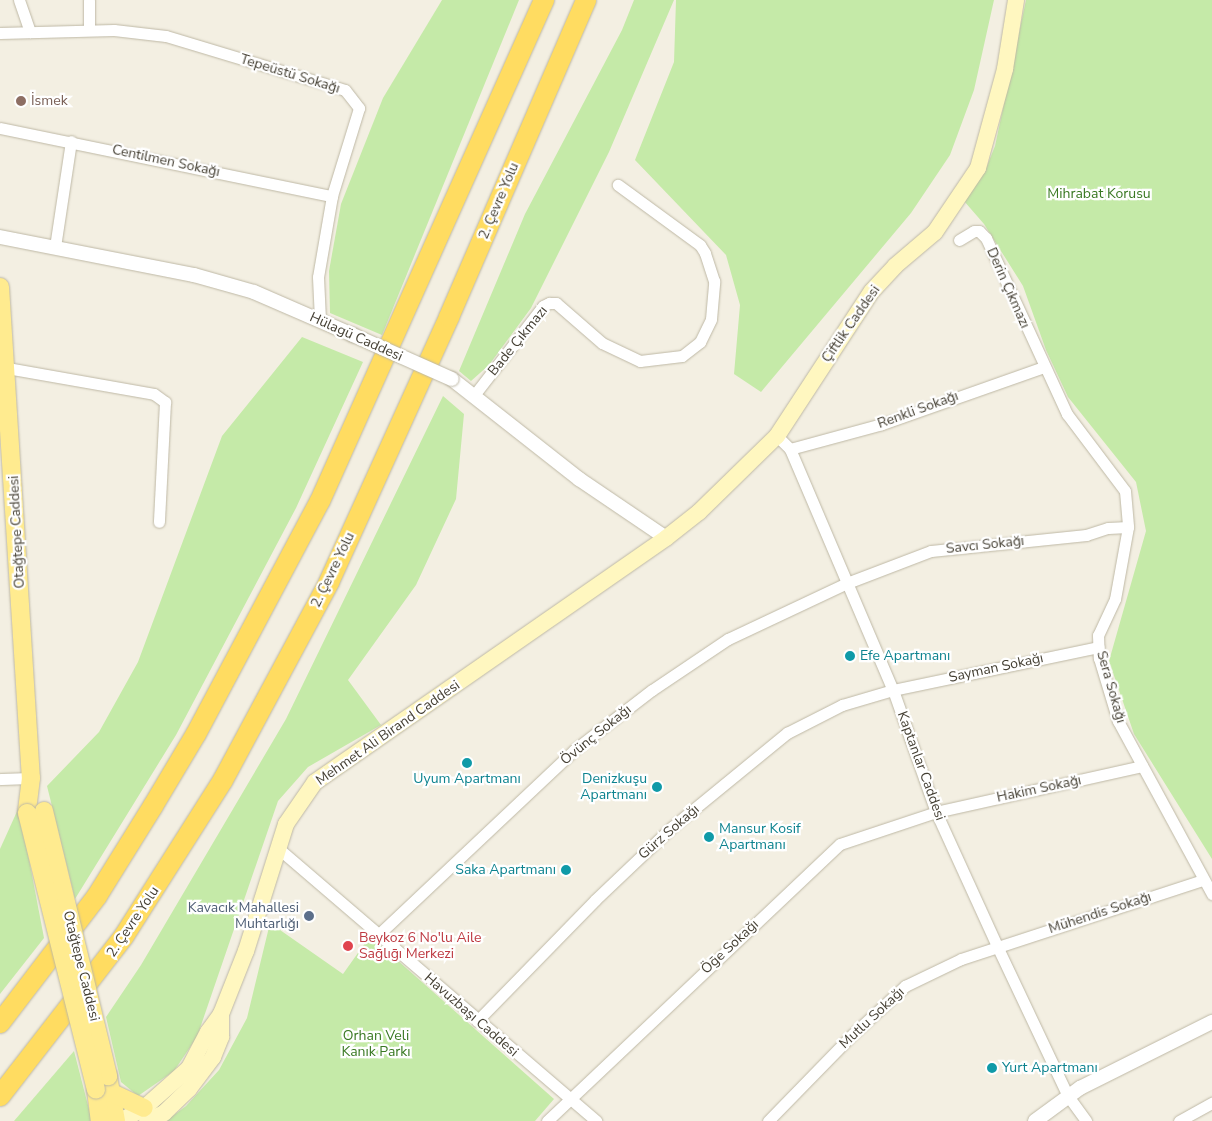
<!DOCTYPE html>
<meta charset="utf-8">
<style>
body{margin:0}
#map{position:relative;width:1212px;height:1121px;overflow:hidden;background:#f3efe2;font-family:"Nunito Sans",sans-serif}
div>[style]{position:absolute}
.green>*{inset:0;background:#c5eaa8}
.roads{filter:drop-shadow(0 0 1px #beb8a5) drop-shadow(0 0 1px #beb8a5)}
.minor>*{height:11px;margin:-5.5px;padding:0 5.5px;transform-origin:5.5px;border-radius:5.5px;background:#fff}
.tertiary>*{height:14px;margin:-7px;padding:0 7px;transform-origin:7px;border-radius:7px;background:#fff}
.secondary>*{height:16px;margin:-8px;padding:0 8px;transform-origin:8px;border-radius:8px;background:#fff7c0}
.primary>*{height:18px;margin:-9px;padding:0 9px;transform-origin:9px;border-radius:9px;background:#ffeb8f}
.motorway>*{height:20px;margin:-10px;padding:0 10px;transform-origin:10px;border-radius:10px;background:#ffdc61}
.bridges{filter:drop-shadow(0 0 1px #beb8a5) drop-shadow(0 0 1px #beb8a5)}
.tertiary-bridge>*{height:14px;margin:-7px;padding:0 7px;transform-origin:7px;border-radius:7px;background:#fff}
.primary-bridge>*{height:18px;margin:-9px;padding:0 9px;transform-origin:9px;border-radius:9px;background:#ffeb8f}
.dots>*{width:14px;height:14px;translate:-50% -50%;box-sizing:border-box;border:2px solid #fff;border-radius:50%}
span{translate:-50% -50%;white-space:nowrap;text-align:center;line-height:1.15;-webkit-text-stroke:4.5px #fff;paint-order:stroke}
.street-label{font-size:14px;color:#443f33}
.education-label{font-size:14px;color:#785e54}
.left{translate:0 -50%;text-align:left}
.park-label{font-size:14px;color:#3a7923}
.culture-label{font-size:14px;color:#0d838f}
.right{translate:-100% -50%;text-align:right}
.service-label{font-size:14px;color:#4e5e75}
.health-label{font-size:14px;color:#be3a42}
</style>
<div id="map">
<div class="green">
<i style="clip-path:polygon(442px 0,519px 0,382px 335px,330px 313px,329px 271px,341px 204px,383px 98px)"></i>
<i style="clip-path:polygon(634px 0,674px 0,609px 152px,531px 308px,489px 365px,471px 381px,459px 371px,525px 214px,622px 30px)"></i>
<i style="clip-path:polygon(676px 0,994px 0,974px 90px,950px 155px,911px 213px,761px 392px,734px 374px,740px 305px,726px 255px,635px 160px,674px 62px)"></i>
<i style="clip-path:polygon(1026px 0,1212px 0,1212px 859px,1134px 734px,1109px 661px,1146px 531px,1136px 482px,1068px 397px,1046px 350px,1023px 286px,984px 224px,964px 201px,987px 166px,995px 146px)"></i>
<i style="clip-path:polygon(302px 337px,363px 362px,296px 508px,176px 735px,75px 899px,47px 786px,99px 732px,138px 662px,222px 436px)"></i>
<i style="clip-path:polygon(443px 396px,464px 414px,456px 499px,416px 585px,348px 680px,381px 725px,308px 767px,278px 801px,197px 1037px,174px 1071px,138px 1096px,121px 1082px,106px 1017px,141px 965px,286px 719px)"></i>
<i style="clip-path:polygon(19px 807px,44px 938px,0 994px,0 849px)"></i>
<i style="clip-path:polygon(270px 923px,343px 974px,370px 936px,554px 1099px,535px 1121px,166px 1121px,186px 1106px,219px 1070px,247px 1018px)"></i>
<i style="clip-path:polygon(74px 1051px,92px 1121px,14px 1121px)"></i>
</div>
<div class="roads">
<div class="minor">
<i style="left:19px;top:0;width:34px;rotate:71deg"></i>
<i style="left:89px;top:30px;width:30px;rotate:-90deg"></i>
<i style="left:0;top:33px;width:114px;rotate:-1.5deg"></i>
<i style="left:114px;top:30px;width:52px;rotate:6.6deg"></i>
<i style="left:166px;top:36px;width:187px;rotate:16.8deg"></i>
<i style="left:345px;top:90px;width:23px;rotate:52deg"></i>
<i style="left:359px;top:108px;width:92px;rotate:107.1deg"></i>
<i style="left:332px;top:196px;width:82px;rotate:99.8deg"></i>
<i style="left:318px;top:277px;width:42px;rotate:87.3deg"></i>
<i style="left:0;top:128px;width:339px;rotate:11.6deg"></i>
<i style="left:959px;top:240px;width:17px;rotate:-31deg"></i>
<i style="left:974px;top:231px;width:5px"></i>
<i style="left:979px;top:231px;width:10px;rotate:45deg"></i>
<i style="left:986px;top:238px;width:194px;rotate:65.3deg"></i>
<i style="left:1067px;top:414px;width:96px;rotate:53deg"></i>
<i style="left:1125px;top:491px;width:36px;rotate:85deg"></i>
<i style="left:1128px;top:527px;width:73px;rotate:100.2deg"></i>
<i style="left:1115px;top:599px;width:40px;rotate:115deg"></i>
<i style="left:1098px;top:635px;width:23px;rotate:88deg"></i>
<i style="left:1099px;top:658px;width:66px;rotate:73.2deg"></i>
<i style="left:1118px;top:721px;width:197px;rotate:61.5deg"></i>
<i style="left:55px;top:247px;width:107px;rotate:-81.4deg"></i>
<i style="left:7px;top:368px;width:149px;rotate:10deg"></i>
<i style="left:154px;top:394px;width:14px;rotate:36deg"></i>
<i style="left:165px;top:402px;width:120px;rotate:92.9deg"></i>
<i style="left:475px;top:394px;width:111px;rotate:-52.3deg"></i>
<i style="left:543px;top:306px;width:7px;rotate:-27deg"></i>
<i style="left:549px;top:303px;width:7px"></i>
<i style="left:556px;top:303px;width:61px;rotate:41deg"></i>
<i style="left:602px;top:343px;width:42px;rotate:25.3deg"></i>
<i style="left:640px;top:361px;width:42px;rotate:-6.8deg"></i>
<i style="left:682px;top:356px;width:23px;rotate:-38deg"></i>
<i style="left:700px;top:342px;width:25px;rotate:-64deg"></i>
<i style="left:711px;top:319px;width:38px;rotate:-85deg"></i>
<i style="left:714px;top:281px;width:29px;rotate:-108deg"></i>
<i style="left:705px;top:253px;width:9px;rotate:-122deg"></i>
<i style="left:700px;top:245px;width:102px;rotate:-143.8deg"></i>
<i style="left:777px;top:436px;width:18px;rotate:45deg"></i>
<i style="left:790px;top:449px;width:262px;rotate:66.9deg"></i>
<i style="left:893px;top:690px;width:129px;rotate:70.6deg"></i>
<i style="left:936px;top:812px;width:147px;rotate:65.5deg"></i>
<i style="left:997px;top:946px;width:166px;rotate:64.7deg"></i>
<i style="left:1068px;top:1096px;width:31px;rotate:54deg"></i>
<i style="left:790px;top:449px;width:95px;rotate:-15.2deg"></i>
<i style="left:882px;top:424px;width:172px;rotate:-19.4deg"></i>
<i style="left:0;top:779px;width:31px;rotate:-2deg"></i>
<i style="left:279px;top:849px;width:418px;rotate:40.6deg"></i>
<i style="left:379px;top:934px;width:268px;rotate:-43.3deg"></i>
<i style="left:574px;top:750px;width:98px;rotate:-37.6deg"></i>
<i style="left:652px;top:690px;width:92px;rotate:-33.9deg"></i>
<i style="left:728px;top:639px;width:132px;rotate:-25.2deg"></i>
<i style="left:847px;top:583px;width:90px;rotate:-20.9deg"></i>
<i style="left:931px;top:551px;width:156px;rotate:-5.9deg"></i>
<i style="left:1086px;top:535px;width:23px;rotate:-18deg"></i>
<i style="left:1108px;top:528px;width:20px;rotate:-3deg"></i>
<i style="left:477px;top:1021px;width:169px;rotate:-45.7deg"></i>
<i style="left:595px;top:900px;width:106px;rotate:-43.5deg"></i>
<i style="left:672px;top:827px;width:149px;rotate:-39.3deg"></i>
<i style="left:787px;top:733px;width:62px;rotate:-27deg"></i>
<i style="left:842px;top:705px;width:53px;rotate:-16.4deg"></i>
<i style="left:893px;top:690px;width:210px;rotate:-11.8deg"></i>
<i style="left:547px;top:1121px;width:403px;rotate:-43.4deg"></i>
<i style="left:840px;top:844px;width:101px;rotate:-18.4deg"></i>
<i style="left:936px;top:812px;width:211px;rotate:-12.6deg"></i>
<i style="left:768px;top:1121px;width:122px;rotate:-45.7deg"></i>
<i style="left:853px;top:1034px;width:71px;rotate:-42.7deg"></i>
<i style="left:905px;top:986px;width:62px;rotate:-25.7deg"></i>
<i style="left:961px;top:959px;width:254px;rotate:-18.1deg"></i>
<i style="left:1179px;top:1121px;width:38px;rotate:-29deg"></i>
</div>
<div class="tertiary">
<i style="left:0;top:237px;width:198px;rotate:11.1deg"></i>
<i style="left:194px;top:275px;width:62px;rotate:15.8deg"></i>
<i style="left:254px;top:292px;width:108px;rotate:23.5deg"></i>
<i style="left:452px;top:379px;width:162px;rotate:38.2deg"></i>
<i style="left:579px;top:479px;width:105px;rotate:34.1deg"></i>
<i style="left:1035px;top:1121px;width:56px;rotate:-36.3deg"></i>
<i style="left:1080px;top:1088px;width:148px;rotate:-26.6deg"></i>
</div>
<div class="secondary">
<i style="left:120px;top:1121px;width:27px;rotate:-28deg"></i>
<i style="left:144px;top:1108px;width:60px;rotate:-41.6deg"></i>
<i style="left:189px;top:1068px;width:41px;rotate:-62.2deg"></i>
<i style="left:208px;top:1032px;width:22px;rotate:-54deg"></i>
<i style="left:221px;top:1014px;width:68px;rotate:-68.4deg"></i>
<i style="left:246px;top:951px;width:133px;rotate:-72.5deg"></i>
<i style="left:286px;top:824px;width:51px;rotate:-55.4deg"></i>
<i style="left:315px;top:782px;width:427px;rotate:-34.8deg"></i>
<i style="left:666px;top:538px;width:42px;rotate:-38.2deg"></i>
<i style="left:699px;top:512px;width:109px;rotate:-44.3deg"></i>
<i style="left:777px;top:436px;width:173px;rotate:-56.8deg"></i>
<i style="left:872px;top:291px;width:34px;rotate:-47deg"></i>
<i style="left:895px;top:266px;width:52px;rotate:-40.4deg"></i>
<i style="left:935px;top:232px;width:77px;rotate:-56.1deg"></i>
<i style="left:978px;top:168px;width:103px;rotate:-74.7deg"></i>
<i style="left:1005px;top:69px;width:70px;rotate:-80.9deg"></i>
<i style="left:147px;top:1121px;width:19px;rotate:-25deg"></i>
<i style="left:164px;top:1113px;width:35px;rotate:-44deg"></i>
<i style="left:189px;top:1089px;width:40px;rotate:-53deg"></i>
<i style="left:213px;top:1057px;width:22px;rotate:-68deg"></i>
<i style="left:221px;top:1037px;width:23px;rotate:-90deg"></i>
</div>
<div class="primary">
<i style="left:0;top:287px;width:492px;rotate:86.4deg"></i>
<i style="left:31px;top:778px;width:35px;rotate:97deg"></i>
<i style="left:108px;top:1076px;width:46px;rotate:79.9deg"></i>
<i style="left:96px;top:1090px;width:31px;rotate:83deg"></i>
<i style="left:112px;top:1093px;width:35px;rotate:25deg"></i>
</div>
<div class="motorway">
<i style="left:0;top:1023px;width:160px;rotate:-52.6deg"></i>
<i style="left:97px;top:896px;width:106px;rotate:-58.1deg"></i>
<i style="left:153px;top:806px;width:84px;rotate:-59.2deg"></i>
<i style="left:196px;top:734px;width:264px;rotate:-62deg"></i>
<i style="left:320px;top:501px;width:549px;rotate:-65.91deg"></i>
<i style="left:0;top:1096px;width:202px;rotate:-52.2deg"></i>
<i style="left:124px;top:936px;width:185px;rotate:-57.6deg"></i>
<i style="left:223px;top:780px;width:225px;rotate:-61.8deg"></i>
<i style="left:329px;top:582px;width:291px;rotate:-65.6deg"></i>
<i style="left:449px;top:317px;width:345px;rotate:-66.6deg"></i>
</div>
</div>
<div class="bridges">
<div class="tertiary-bridge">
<i style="left:353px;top:335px;width:108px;rotate:24deg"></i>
</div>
<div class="primary-bridge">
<i style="left:44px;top:811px;width:273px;rotate:76.4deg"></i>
<i style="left:27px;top:813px;width:285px;rotate:76deg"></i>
</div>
</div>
<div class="dots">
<i style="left:21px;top:101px;background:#8d6e63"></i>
<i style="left:850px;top:656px;background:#0f9aa8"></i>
<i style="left:467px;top:763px;background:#0f9aa8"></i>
<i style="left:657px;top:787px;background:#0f9aa8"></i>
<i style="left:709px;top:837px;background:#0f9aa8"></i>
<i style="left:566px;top:870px;background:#0f9aa8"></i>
<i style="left:309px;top:916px;background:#5c6f8a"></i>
<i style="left:348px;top:946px;background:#e0444e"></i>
<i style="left:992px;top:1068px;background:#0f9aa8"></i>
</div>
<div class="street-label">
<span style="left:290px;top:74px;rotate:17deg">Tepeüstü Sokağı</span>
<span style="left:166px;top:161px;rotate:12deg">Centilmen Sokağı</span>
<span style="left:499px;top:201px;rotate:-67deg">2. Çevre Yolu</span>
<span style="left:1008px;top:288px;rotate:66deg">Derin Çıkmazı</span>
<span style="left:851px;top:324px;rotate:-55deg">Çiftlik Caddesi</span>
<span style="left:356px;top:337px;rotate:24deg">Hülagü Caddesi</span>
<span style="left:518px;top:341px;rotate:-51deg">Bade Çıkmazı</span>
<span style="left:918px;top:410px;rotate:-20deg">Renkli Sokağı</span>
<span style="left:17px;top:532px;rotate:-93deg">Otağtepe Caddesi</span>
<span style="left:985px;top:545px;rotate:-6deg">Savcı Sokağı</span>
<span style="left:333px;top:570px;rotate:-64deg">2. Çevre Yolu</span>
<span style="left:996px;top:668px;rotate:-12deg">Sayman Sokağı</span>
<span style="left:1111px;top:687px;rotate:74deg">Sera Sokağı</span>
<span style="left:388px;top:733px;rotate:-35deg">Mehmet Ali Birand Caddesi</span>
<span style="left:596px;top:735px;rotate:-39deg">Övünç Sokağı</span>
<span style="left:921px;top:766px;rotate:70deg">Kaptanlar Caddesi</span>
<span style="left:1039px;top:789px;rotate:-12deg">Hakim Sokağı</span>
<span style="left:669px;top:832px;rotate:-41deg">Gürz Sokağı</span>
<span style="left:1100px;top:913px;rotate:-18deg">Mühendis Sokağı</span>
<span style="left:133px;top:922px;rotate:-56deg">2. Çevre Yolu</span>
<span style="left:730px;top:947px;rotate:-43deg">Öḡe Sokağı</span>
<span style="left:81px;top:966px;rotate:76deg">Otağtepe Caddesi</span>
<span style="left:471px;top:1015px;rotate:41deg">Havuzbaşı Caddesi</span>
<span style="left:872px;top:1018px;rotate:-43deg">Mutlu Sokağı</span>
</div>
<div class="education-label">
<span class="left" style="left:31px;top:101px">İsmek</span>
</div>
<div class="park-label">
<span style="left:1099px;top:194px">Mihrabat Korusu</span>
<span style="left:376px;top:1044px">Orhan Veli<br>Kanık Parkı</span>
</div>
<div class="culture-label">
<span class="left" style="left:860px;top:656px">Efe Apartmanı</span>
<span style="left:467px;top:779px">Uyum Apartmanı</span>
<span class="right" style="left:647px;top:787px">Denizkuşu<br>Apartmanı</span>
<span class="left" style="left:719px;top:837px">Mansur Kosif<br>Apartmanı</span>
<span class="right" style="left:556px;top:870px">Saka Apartmanı</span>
<span class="left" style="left:1002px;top:1068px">Yurt Apartmanı</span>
</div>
<div class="service-label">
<span class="right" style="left:299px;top:916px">Kavacık Mahallesi<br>Muhtarlığı</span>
</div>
<div class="health-label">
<span class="left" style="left:359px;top:946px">Beykoz 6 No'lu Aile<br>Saḡlıḡı Merkezi</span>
</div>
</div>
